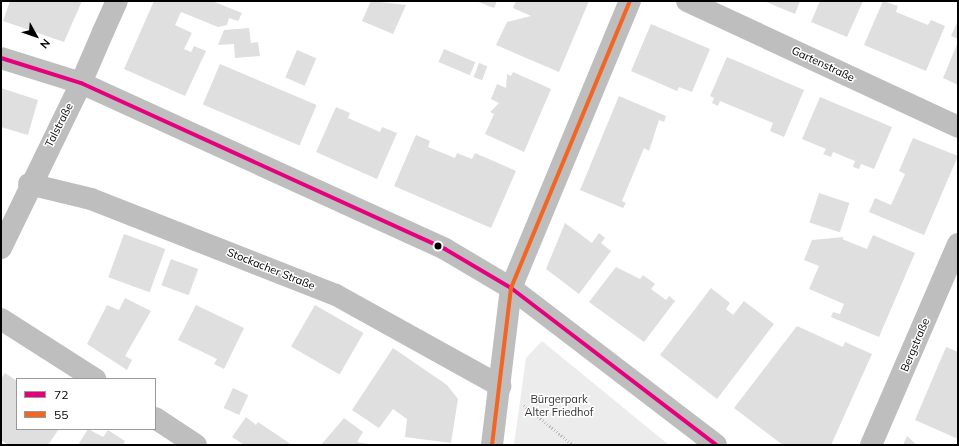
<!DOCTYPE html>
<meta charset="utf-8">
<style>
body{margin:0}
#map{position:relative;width:959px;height:446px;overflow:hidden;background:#fff;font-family:Mulish,sans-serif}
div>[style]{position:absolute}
.green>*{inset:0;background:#ececec}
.building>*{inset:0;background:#dfdfdf;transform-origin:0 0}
.path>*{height:2.5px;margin-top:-1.25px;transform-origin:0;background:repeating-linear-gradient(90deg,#b9b9b9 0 1px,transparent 0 3px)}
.minor>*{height:22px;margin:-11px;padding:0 11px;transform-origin:11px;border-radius:11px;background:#bebebe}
.tertiary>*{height:22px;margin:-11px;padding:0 11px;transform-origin:11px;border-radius:11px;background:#bebebe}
.bus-1>*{height:4px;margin:-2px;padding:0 2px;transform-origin:2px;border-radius:2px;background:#e5007d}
.bus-2>*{height:4px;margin:-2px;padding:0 2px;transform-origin:2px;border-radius:2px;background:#f26522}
.dots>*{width:11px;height:11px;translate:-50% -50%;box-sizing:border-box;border:2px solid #fff;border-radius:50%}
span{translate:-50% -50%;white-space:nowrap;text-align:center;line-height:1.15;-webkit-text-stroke:3px #fff;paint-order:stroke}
.street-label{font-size:11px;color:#000}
.park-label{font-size:11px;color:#333}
.frame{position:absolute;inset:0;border:2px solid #000;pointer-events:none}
.legend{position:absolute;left:16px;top:378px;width:140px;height:52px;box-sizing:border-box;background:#fff;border:1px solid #999;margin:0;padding:5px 7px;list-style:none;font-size:12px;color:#000}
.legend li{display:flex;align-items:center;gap:8px;height:20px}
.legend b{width:20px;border:1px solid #999}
.north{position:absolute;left:16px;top:16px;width:40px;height:40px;-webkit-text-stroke:3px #fff;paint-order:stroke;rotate:130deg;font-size:11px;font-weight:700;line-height:16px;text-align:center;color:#000}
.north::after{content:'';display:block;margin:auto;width:14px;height:18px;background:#000;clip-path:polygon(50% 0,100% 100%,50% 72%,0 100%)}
</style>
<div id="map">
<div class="green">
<i style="clip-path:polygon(542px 341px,669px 445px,514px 445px,526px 358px)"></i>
</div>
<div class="building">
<i style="clip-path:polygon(10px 1px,82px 1px,64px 42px,3px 21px)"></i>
<i style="clip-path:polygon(154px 1px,212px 1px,242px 13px,238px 21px,229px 18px,227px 25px,218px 27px,181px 12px,175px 25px,192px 33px,184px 49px,191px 52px,194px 46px,206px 51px,185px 96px,124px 69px)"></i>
<i style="clip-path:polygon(371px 1px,406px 5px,393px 34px,362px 21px)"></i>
<i style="clip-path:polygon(476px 1px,497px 1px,494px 8px)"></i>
<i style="clip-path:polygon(516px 1px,589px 1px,559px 72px,496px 45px,507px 22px,531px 16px,513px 8px)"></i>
<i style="clip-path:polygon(764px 1px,800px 1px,795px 14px)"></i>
<i style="clip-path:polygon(820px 1px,863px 1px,847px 37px,811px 22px)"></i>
<i style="clip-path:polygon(883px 1px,898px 6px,896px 12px,928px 25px,931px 20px,945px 26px,926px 71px,864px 45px)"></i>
<i style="clip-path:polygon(958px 20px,958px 39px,951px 36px)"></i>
<i style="clip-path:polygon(651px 24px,710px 49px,692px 92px,679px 87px,677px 91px,631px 71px)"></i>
<i style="clip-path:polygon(249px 28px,251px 43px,258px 42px,260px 56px,235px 58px,234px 44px,218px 45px,224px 30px)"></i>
<i style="clip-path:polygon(958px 42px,958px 85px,943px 78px)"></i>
<i style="left:444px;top:49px;width:34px;height:14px;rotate:23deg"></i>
<i style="left:297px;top:50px;width:21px;height:30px;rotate:23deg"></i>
<i style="clip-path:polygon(727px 57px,804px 90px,784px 137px,770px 131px,773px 123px,720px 101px,718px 106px,712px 103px,714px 98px,710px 96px)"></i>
<i style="left:479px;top:63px;width:9px;height:15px;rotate:21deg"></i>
<i style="left:220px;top:64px;width:105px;height:44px;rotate:23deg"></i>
<i style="clip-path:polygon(513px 72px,551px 89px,524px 152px,485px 134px,494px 114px,490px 112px,499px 103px,491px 99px,497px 84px,506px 88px,507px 74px,511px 76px)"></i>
<i style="clip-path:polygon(1px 88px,38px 100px,28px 135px,1px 127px)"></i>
<i style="clip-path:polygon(619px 96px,666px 116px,664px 122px,659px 120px,649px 151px,644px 148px,622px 201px,626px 203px,623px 208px,580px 190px)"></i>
<i style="clip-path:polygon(820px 97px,892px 127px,874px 169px,861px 164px,859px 169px,853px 167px,855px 161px,833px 152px,831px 157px,823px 154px,826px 149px,802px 139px)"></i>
<i style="clip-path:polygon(336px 107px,350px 113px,348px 118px,380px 132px,382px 127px,397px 133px,377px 179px,316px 152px)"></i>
<i style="clip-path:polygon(416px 135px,430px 141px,428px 147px,455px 158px,457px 153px,472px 159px,475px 153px,516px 171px,491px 228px,394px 186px)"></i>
<i style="clip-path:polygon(913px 138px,958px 156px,924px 235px,869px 212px,875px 198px,891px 205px,905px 174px,899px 171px)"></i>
<i style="left:819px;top:193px;width:32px;height:31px;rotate:18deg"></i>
<i style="clip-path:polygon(565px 223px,592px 243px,599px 233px,605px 238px,601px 243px,611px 251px,579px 294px,546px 269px)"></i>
<i style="left:124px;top:234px;width:44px;height:46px;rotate:20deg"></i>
<i style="clip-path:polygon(873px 235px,915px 253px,879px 337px,831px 317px,833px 312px,840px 314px,844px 304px,809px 289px,819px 266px,804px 260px,812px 240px,844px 237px,842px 239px,867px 249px)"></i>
<i style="left:171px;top:259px;width:29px;height:28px;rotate:20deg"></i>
<i style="clip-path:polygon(616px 267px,640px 279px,643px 275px,655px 284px,651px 289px,666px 300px,669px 296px,675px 301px,644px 342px,589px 302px)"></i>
<i style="clip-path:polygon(711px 288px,730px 303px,726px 309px,733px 315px,744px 301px,774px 324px,717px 399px,660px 355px)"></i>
<i style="clip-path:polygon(125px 298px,151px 311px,125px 356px,132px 360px,127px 370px,87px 344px,107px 305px,119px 310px)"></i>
<i style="clip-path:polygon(196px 305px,244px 328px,224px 369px,214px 364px,217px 359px,178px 340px)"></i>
<i style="left:315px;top:305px;width:56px;height:48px;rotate:30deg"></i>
<i style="clip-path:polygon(797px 326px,843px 347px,845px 342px,872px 354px,831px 445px,783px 445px,734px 408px)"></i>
<i style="clip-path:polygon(946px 347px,958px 352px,958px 439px,915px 420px)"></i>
<i style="clip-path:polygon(393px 348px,447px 385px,458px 399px,451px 443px,405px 437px,407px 419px,393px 409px,379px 428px,352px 410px)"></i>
<i style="clip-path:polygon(5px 373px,17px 381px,17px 429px,59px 429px,48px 445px,8px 445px,1px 440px,1px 379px)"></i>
<i style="left:233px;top:388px;width:17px;height:22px;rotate:25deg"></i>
<i style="clip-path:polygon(246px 417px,256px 425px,258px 422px,292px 445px,244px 445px,232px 437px)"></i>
<i style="clip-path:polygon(344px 418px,363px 432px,357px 442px,375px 445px,321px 445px)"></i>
<i style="clip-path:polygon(88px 429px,103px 437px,108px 430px,125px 441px,123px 445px,73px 445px,78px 445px)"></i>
<i style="clip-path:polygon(907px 436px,917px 445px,903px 445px)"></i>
</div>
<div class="path">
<i style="left:524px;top:405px;width:63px;rotate:39.2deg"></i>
</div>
<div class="minor">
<i style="left:687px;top:1px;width:299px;rotate:24.9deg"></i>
<i style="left:103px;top:32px;width:34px;rotate:-66deg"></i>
<i style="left:29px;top:184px;width:64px;rotate:13.6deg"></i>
<i style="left:91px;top:199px;width:263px;rotate:21.4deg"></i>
<i style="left:336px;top:295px;width:188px;rotate:29deg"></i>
<i style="left:1px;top:248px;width:183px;rotate:-64.1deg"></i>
<i style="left:1px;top:319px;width:112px;rotate:32.6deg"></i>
<i style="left:155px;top:418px;width:49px;rotate:33.4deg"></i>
<i style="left:492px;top:445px;width:158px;rotate:-83.1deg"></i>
<i style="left:511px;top:288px;width:311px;rotate:-67.5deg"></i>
<i style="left:871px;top:445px;width:219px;rotate:-66.6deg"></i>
</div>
<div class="tertiary">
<i style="left:1px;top:58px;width:84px;rotate:17.4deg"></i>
<i style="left:81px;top:83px;width:400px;rotate:24.5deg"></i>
<i style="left:445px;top:249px;width:77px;rotate:30.6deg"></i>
<i style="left:511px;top:288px;width:258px;rotate:37.4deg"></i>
<i style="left:81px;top:83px;width:56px;rotate:-66.7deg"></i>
</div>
<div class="bus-1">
<i style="left:1px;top:58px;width:84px;rotate:17.4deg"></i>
<i style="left:81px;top:83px;width:400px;rotate:24.5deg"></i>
<i style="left:445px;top:249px;width:77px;rotate:30.6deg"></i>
<i style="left:511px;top:288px;width:258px;rotate:37.4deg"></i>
</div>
<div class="bus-2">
<i style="left:492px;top:445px;width:158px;rotate:-83.1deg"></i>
<i style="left:511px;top:288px;width:311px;rotate:-67.5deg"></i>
</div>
<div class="dots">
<i style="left:438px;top:246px;background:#000"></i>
</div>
<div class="street-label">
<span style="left:823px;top:64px;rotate:25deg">Gartenstraße</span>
<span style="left:59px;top:125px;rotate:-63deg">Talstraße</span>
<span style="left:271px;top:269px;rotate:22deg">Stockacher Straße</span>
<span style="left:915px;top:345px;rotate:-67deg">Bergstraße</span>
</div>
<div class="park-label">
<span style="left:559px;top:406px">Bürgerpark<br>Alter Friedhof</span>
</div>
<div class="frame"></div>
<ul class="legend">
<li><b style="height:5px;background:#e5007d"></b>72</li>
<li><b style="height:5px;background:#f26522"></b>55</li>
</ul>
<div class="north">N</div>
</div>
